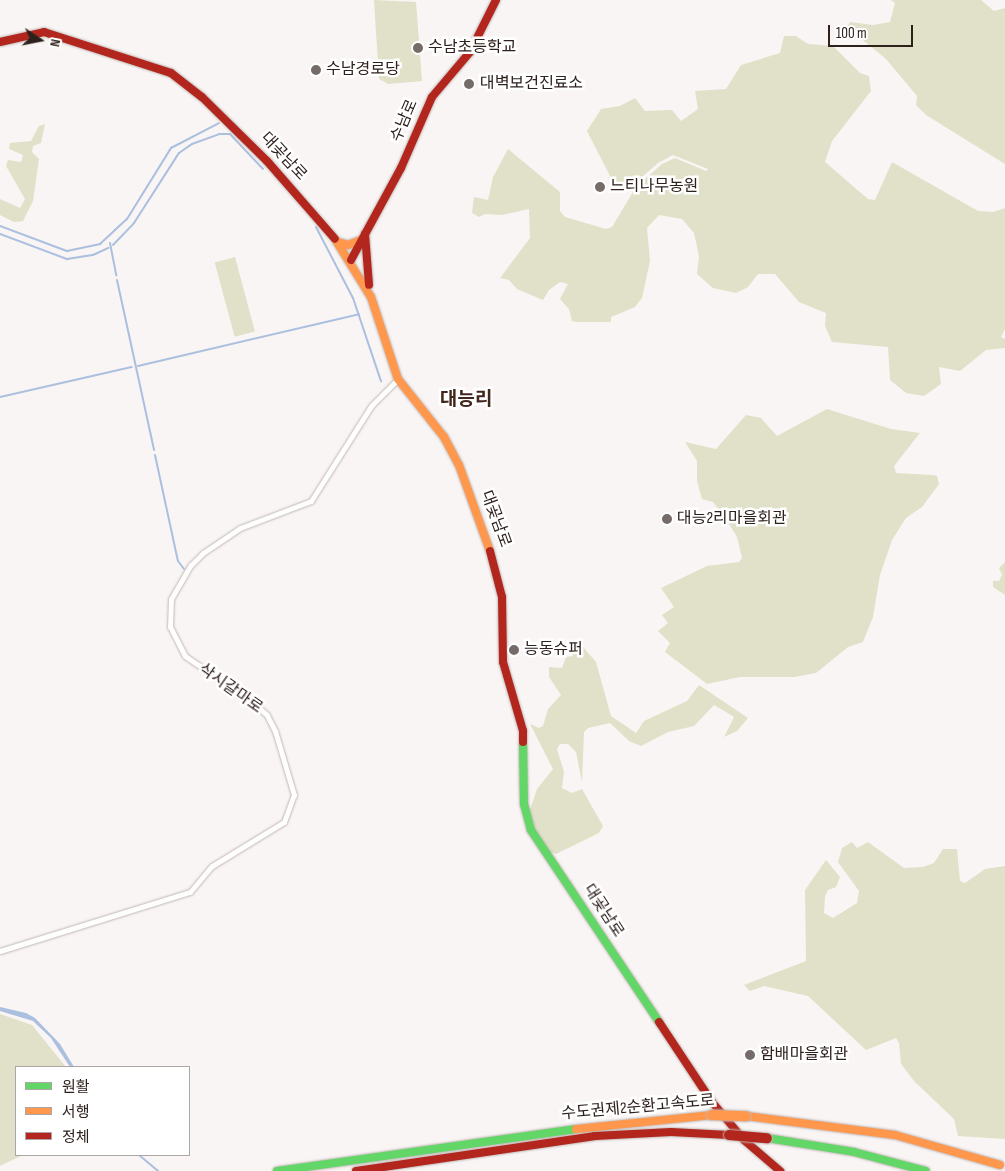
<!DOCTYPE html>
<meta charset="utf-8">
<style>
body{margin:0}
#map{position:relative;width:1005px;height:1171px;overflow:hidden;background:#f9f5f4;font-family:"Sofia Sans Condensed","Noto Sans KR",sans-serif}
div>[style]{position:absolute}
.green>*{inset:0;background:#e0e1c8;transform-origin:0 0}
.water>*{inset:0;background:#abbfdf}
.stream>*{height:2px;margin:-1px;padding:0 1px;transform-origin:1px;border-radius:1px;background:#abbfdf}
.roads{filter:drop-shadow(0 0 1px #c0b8b5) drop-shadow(0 0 1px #c0b8b5)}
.street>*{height:5px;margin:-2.5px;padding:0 2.5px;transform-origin:2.5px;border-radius:2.5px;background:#fefefd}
.fast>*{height:8px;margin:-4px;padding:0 4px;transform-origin:4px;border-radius:4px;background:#63d668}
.slow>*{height:8px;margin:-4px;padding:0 4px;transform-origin:4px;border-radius:4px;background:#ff974d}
.jam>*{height:8px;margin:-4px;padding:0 4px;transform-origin:4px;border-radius:4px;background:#b3261e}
.bridges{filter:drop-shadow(0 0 1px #c0b8b5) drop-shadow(0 0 1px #c0b8b5)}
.slow-bridge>*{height:10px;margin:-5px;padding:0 5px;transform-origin:5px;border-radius:5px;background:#ff974d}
.jam-bridge>*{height:10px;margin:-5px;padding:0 5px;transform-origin:5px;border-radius:5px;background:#b3261e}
.dots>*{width:14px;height:14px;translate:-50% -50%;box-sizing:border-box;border:2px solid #fff;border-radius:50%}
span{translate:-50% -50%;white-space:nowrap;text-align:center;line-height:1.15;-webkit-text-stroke:5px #fff;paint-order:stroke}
.poi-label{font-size:16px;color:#2e211c}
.left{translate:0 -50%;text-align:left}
.street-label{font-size:16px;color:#2e211c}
.quarter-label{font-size:19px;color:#41261b;font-weight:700}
.legend{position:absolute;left:15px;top:1066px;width:175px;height:90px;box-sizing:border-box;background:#fff;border:1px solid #aba6a4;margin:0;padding:6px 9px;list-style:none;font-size:15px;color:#2e211c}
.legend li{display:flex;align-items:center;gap:10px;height:25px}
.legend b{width:25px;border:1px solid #aba6a4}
.north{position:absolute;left:15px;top:15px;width:50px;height:50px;-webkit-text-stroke:4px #fff;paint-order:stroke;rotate:101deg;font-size:14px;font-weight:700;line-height:20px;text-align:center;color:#2e211c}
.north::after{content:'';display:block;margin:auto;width:18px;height:22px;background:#2e211c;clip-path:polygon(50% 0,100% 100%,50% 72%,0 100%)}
.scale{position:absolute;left:828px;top:25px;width:85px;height:22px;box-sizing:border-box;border:2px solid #2e211c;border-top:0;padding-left:6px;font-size:15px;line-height:18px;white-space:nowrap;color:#2e211c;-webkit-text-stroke:4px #fff;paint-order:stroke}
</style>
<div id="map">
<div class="green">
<i style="clip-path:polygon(374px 0,416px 2px,422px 81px,388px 84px,379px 79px)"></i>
<i style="clip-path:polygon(891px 0,981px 0,994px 11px,1005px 8px,1005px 164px,926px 115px,916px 105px,917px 96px,886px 59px,847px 27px,850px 22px,873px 25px,890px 22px,895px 3px)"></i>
<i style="clip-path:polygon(784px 36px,796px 36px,808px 44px,833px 46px,860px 73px,869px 76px,871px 91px,832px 141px,825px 162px,868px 199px,875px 200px,892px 162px,978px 211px,993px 212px,1005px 208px,1005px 329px,1001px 337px,1005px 339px,1005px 348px,986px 350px,960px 371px,939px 367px,941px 384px,924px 396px,906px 393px,890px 380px,888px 347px,832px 342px,825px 326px,826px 313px,799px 302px,775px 274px,758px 274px,748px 287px,736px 293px,713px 288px,697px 274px,699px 256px,694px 233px,682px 219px,659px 215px,647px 228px,650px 261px,642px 298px,635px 307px,611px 317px,611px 322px,577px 322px,572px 321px,569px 309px,560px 299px,568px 284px,560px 282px,549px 290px,543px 300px,517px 289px,509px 280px,500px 278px,530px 238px,529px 209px,502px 215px,485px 214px,479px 217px,472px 213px,474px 197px,488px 200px,493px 177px,508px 149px,560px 192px,560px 211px,565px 217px,606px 229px,612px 227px,636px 187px,662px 164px,675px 158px,706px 171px,708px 169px,673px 155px,658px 163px,628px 189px,614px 192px,609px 174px,587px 131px,601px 109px,620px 106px,635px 98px,645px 111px,672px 110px,681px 121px,698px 109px,695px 91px,726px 89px,741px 65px,780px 53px)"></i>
<i style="clip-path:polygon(45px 124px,41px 143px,33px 146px,32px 152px,39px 159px,33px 201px,23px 221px,14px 222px,0 215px,0 199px,20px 208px,25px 199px,6px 166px,8px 160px,21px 162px,23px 155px,9px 149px,10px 143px,31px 141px,39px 126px)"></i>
<i style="left:235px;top:257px;width:77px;height:21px;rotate:75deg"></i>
<i style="clip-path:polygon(827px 409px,891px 429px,920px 433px,894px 466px,896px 473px,932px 475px,937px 476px,939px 484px,922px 507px,906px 518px,892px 540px,880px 575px,873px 617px,863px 642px,848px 647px,816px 673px,794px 677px,740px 677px,707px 684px,665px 652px,670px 643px,658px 631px,668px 623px,662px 615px,674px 607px,661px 588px,707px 566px,739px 562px,742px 558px,737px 537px,724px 516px,713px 502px,702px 499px,697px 481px,697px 461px,685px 442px,716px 449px,746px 415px,761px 418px,777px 436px)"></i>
<i style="clip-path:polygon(1005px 562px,1005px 595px,993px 587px,993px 581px,999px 581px,1002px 575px,999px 568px)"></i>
<i style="clip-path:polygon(569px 642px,583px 647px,596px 662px,611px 716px,636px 733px,644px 721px,687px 701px,699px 685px,748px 718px,737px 731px,724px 737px,734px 717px,714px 705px,694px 726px,668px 732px,641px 746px,629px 741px,610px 723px,588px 728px,584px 732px,582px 782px,576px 752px,568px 744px,560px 744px,557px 749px,564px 772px,562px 788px,572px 793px,582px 789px,603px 826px,599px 833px,556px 854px,550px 852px,534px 827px,529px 813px,537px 789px,553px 769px,530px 724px,539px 728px,543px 726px,548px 709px,561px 695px,549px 677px,549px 667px,562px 668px,566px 657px,573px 656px)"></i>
<i style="clip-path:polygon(852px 842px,857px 848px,868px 842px,904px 868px,923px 867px,934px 863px,943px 849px,957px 849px,960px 881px,965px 883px,985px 869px,1005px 866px,1005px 1139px,958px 1136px,954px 1119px,914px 1081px,901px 1064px,899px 1043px,896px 1038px,866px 1050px,808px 996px,764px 986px,750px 991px,744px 985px,806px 961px,805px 890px,826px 860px,840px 877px,836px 887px,828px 890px,825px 896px,824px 913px,833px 918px,857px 903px,859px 891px,838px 862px,842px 848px)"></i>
<i style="clip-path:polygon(0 1014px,32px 1025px,66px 1067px,16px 1067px,16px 1155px,23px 1155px,0 1166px)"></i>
</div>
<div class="water">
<i style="clip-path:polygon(0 1007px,26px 1013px,35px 1018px,60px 1044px,74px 1067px,70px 1067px,51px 1038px,33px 1021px,0 1011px)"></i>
</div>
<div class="stream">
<i style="left:0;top:226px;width:72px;rotate:20.5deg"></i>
<i style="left:67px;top:251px;width:34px;rotate:-12deg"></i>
<i style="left:100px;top:244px;width:37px;rotate:-43deg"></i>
<i style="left:127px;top:219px;width:84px;rotate:-58.2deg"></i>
<i style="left:171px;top:148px;width:54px;rotate:-27.5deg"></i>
<i style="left:316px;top:227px;width:80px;rotate:62.5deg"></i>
<i style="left:353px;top:298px;width:88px;rotate:71.4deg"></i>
<i style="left:0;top:234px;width:72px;rotate:20.5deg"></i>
<i style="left:67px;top:259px;width:26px;rotate:-9deg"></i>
<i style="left:93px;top:255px;width:17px;rotate:-25deg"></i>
<i style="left:110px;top:243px;width:33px;rotate:79deg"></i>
<i style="left:113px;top:245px;width:30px;rotate:-46deg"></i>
<i style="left:134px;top:223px;width:83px;rotate:-57.3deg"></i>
<i style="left:179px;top:153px;width:16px;rotate:-35deg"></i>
<i style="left:192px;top:144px;width:29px;rotate:-20deg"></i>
<i style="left:219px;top:134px;width:11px"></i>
<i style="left:230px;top:134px;width:48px;rotate:46.7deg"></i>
<i style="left:117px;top:280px;width:174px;rotate:77.7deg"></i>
<i style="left:138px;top:366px;width:227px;rotate:-13.2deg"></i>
<i style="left:0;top:397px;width:135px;rotate:-12.8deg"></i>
<i style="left:155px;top:455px;width:108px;rotate:77.8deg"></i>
<i style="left:178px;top:561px;width:10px;rotate:53deg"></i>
<i style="left:139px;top:1155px;width:25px;rotate:40deg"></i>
</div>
<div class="roads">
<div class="street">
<i style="left:0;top:951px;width:199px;rotate:-17.3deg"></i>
<i style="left:190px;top:892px;width:34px;rotate:-50deg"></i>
<i style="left:212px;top:866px;width:84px;rotate:-31.4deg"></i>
<i style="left:284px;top:822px;width:29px;rotate:-70deg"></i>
<i style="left:294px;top:795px;width:67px;rotate:-106.5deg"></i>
<i style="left:275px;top:731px;width:18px;rotate:-117deg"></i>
<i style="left:267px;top:715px;width:20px;rotate:-139deg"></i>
<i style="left:252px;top:702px;width:81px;rotate:-145.5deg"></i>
<i style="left:185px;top:656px;width:33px;rotate:-117deg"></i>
<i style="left:170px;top:627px;width:28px;rotate:-88deg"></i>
<i style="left:171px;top:599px;width:39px;rotate:-60deg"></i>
<i style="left:191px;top:565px;width:17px;rotate:-45deg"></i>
<i style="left:203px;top:553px;width:45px;rotate:-34deg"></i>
<i style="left:240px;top:528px;width:76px;rotate:-20.8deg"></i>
<i style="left:311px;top:501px;width:112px;rotate:-57.7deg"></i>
<i style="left:371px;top:406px;width:38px;rotate:-45deg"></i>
</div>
<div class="fast">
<i style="left:523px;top:742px;width:62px;rotate:89.1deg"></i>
<i style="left:524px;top:804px;width:27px;rotate:75deg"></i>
<i style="left:531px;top:830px;width:231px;rotate:56.3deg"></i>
<i style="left:767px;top:1138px;width:88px;rotate:9.1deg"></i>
<i style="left:854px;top:1152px;width:74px;rotate:14.8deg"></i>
<i style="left:277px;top:1171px;width:302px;rotate:-8deg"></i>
</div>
<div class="slow">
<i style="left:335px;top:239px;width:68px;rotate:58.2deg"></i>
<i style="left:371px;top:297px;width:86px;rotate:71.8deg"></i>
<i style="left:398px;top:379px;width:74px;rotate:51.6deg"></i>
<i style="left:444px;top:437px;width:32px;rotate:62deg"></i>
<i style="left:459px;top:465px;width:91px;rotate:70.2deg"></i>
<i style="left:338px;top:242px;width:10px;rotate:17deg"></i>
<i style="left:348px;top:245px;width:14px;rotate:-21deg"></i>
<i style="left:746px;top:1116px;width:150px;rotate:7.3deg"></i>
<i style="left:895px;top:1135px;width:109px;rotate:15.9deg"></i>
<i style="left:576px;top:1129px;width:137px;rotate:-5.9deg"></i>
</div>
<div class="jam">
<i style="left:0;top:42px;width:45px;rotate:-12.8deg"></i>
<i style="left:44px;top:32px;width:133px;rotate:17.9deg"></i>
<i style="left:171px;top:73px;width:39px;rotate:38deg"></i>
<i style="left:202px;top:97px;width:91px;rotate:44.6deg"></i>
<i style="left:267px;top:161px;width:103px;rotate:48.9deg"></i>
<i style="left:365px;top:234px;width:51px;rotate:85.5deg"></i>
<i style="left:351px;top:260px;width:105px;rotate:-61.5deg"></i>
<i style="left:401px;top:168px;width:77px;rotate:-66.4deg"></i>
<i style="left:432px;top:97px;width:59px;rotate:-49.8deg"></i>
<i style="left:470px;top:52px;width:58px;rotate:-63.4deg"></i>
<i style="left:490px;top:551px;width:48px;rotate:75.4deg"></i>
<i style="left:502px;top:597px;width:65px;rotate:89.1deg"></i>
<i style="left:503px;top:662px;width:72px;rotate:73.8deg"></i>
<i style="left:523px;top:731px;width:11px;rotate:90deg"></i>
<i style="left:659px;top:1022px;width:96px;rotate:56.5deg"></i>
<i style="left:712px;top:1102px;width:50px;rotate:49.9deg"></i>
<i style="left:744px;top:1140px;width:48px;rotate:40.7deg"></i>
<i style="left:356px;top:1171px;width:242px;rotate:-8.3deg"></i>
<i style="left:595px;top:1136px;width:76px;rotate:-3deg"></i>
<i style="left:671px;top:1132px;width:58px;rotate:3deg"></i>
</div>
</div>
<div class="bridges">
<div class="slow-bridge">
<i style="left:712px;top:1115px;width:34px;rotate:2deg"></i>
</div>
<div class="jam-bridge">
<i style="left:729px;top:1135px;width:38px;rotate:5deg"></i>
</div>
</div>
<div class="dots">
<i style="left:418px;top:48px;background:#756b68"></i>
<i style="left:316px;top:70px;background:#756b68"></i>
<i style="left:469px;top:84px;background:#756b68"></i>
<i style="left:600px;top:187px;background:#756b68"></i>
<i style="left:667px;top:519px;background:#756b68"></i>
<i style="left:514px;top:650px;background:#756b68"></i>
<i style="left:750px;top:1055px;background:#756b68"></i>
</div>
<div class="poi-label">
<span class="left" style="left:428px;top:48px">수남초등학교</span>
<span class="left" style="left:326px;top:70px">수남경로당</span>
<span class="left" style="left:480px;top:84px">대벽보건진료소</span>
<span class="left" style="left:610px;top:187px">느티나무농원</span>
<span class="left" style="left:677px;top:519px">대능2리마을회관</span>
<span class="left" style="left:524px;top:650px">능동슈퍼</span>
<span class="left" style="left:760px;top:1055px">함배마을회관</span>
</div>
<div class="street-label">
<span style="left:405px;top:121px;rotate:-67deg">수남로</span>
<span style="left:283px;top:157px;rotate:47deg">대곶남로</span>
<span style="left:495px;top:519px;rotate:70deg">대곶남로</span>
<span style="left:230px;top:689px;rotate:35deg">삭시갈마로</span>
<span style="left:603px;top:911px;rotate:57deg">대곶남로</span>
<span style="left:638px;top:1108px;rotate:-5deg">수도권제2순환고속도로</span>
</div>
<div class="quarter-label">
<span style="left:466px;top:400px">대능리</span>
</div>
<ul class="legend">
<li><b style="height:6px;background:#63d668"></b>원활</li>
<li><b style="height:6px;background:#ff974d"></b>서행</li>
<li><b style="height:6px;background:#b3261e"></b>정체</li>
</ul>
<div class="north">N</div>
<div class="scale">100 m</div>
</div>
